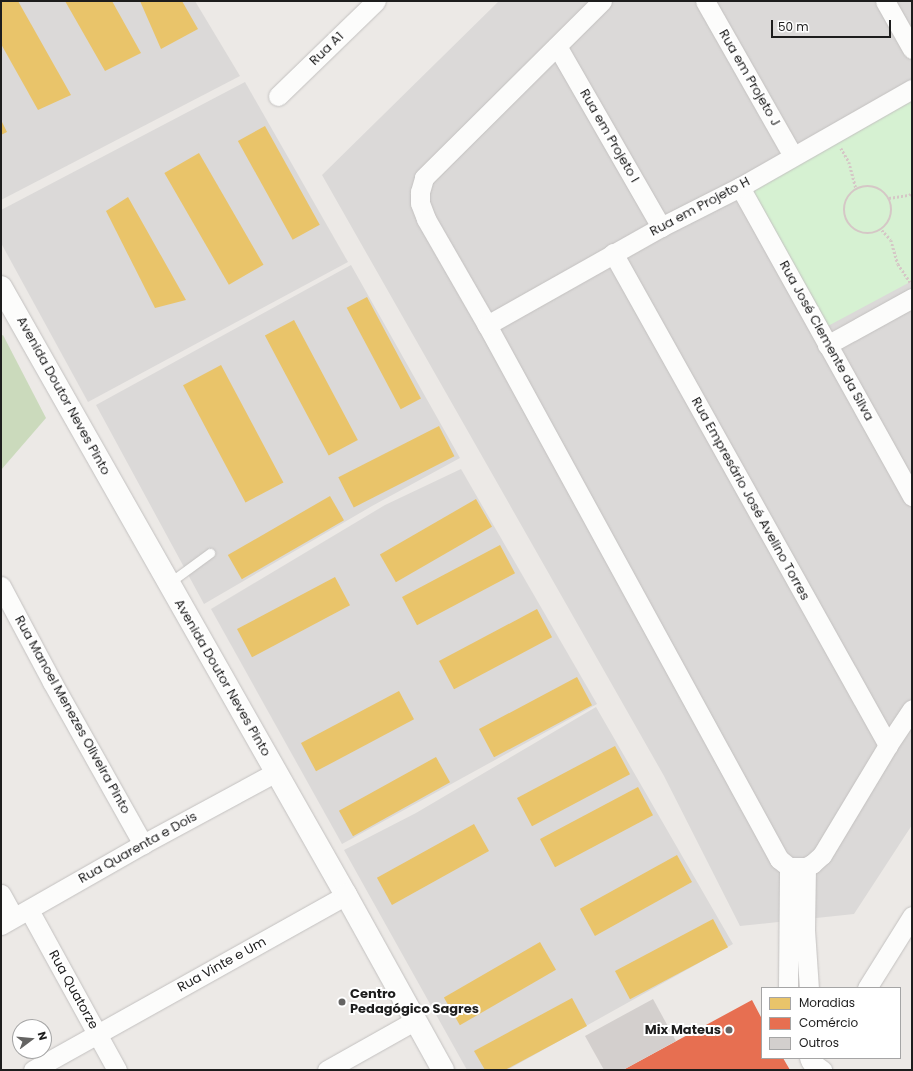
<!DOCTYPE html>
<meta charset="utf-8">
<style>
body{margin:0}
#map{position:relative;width:913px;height:1071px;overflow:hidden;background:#ece9e6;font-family:Poppins,sans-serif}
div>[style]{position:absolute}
.residential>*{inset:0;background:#dbd9d8}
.forest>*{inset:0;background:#cbdabc}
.park>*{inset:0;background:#d6f1d2}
.homes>*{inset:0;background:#e9c46a;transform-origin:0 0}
.shops>*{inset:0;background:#e76f51}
.building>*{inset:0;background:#d3cfcd}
.path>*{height:2.5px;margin-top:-1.25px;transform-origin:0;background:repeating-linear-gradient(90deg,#d5c7c6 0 2px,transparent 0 4px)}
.path>.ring{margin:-1.25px;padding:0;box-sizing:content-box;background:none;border:2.5px solid #d5c7c6;border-radius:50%}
.roads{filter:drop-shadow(0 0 1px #c3c1c0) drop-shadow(0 0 1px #c3c1c0)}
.service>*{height:9px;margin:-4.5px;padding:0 4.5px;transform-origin:4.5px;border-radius:4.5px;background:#fcfcfb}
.minor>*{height:19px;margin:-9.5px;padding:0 9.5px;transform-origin:9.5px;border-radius:9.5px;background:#fcfcfb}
.tertiary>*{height:22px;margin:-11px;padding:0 11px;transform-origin:11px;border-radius:11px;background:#fcfcfb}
.dots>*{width:11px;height:11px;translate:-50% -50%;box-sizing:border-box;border:2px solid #fff;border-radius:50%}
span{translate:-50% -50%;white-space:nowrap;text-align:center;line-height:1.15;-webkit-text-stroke:4px #fff;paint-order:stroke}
.street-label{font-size:13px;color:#1d1d1d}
.poi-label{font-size:13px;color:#1d1d1d;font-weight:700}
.left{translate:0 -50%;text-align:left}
.right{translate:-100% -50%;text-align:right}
.frame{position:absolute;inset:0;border:2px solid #1d1d1d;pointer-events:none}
.legend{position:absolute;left:761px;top:987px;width:140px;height:72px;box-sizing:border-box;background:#fff;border:1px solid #a5a5a5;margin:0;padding:5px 7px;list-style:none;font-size:12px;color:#1d1d1d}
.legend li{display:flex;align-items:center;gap:8px;height:20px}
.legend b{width:20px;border:1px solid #a5a5a5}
.north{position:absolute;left:12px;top:1019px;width:40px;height:40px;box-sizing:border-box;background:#fff;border:1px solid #a5a5a5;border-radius:50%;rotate:74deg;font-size:11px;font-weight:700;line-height:16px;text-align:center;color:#1d1d1d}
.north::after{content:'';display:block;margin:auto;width:14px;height:18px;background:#656463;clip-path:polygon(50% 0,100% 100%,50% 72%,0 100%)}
.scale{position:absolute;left:771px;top:20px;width:120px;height:18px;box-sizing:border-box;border:2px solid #1d1d1d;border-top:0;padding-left:5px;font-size:12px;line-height:14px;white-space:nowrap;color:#1d1d1d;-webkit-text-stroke:3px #fff;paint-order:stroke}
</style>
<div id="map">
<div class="residential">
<i style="clip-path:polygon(1px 1px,195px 1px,240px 76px,1px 200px)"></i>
<i style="clip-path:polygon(499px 1px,912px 1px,912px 825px,854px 914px,740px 926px,664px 776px,322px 175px)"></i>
<i style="clip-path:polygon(245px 82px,348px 262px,88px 402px,1px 243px,1px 210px)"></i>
<i style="clip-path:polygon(351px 265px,460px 458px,372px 506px,204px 604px,96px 405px)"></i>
<i style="clip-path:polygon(461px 469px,597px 704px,342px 844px,211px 609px,385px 505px)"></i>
<i style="clip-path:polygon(596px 707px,733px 944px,507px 1070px,467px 1070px,344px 850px,416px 813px)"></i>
</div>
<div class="forest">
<i style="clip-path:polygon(3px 335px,46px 418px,1px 470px,1px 336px)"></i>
</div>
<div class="park">
<i style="clip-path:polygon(912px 92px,912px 281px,828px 326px,744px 195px)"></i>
</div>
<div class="homes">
<i style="clip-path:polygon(1px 1px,18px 1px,71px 95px,38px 110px,1px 44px)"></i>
<i style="clip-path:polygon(65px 1px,112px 1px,141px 53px,105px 71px)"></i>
<i style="clip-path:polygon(140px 1px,182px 1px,198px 29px,161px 49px)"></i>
<i style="clip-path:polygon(1px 120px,7px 132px,1px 135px)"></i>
<i style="left:265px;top:126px;width:113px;height:31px;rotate:61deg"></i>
<i style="left:199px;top:153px;width:129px;height:40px;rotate:60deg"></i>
<i style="clip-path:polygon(128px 197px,186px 300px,155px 308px,106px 211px)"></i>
<i style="left:367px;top:297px;width:115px;height:23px;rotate:62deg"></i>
<i style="left:294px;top:320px;width:136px;height:33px;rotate:62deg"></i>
<i style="left:221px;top:365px;width:133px;height:43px;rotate:62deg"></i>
<i style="left:439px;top:426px;width:34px;height:113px;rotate:63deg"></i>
<i style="left:330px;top:496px;width:28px;height:118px;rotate:60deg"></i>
<i style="left:476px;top:499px;width:32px;height:111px;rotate:60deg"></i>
<i style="left:500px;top:545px;width:32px;height:111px;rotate:62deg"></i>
<i style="left:335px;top:577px;width:32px;height:111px;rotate:62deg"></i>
<i style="left:537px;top:609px;width:32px;height:111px;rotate:62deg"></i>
<i style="left:577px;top:677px;width:32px;height:111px;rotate:62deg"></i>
<i style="left:399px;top:691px;width:32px;height:111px;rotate:62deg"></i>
<i style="left:615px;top:746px;width:32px;height:111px;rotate:62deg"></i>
<i style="left:436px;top:757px;width:29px;height:111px;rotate:61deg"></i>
<i style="left:638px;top:787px;width:32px;height:111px;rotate:62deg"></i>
<i style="left:474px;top:824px;width:31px;height:111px;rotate:61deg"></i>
<i style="left:677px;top:855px;width:31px;height:111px;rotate:61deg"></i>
<i style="left:713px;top:919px;width:32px;height:111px;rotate:62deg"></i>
<i style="left:540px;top:942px;width:32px;height:111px;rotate:60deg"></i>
<i style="clip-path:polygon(572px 998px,587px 1026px,505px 1070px,485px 1070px,474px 1051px)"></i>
</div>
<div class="shops">
<i style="clip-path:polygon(752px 1000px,762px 1019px,762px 1058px,783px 1058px,790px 1070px,623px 1070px)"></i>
</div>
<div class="building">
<i style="clip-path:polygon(653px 999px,676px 1041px,623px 1070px,604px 1070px,585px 1036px)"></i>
</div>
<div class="path">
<i style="left:841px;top:148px;width:16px;rotate:60deg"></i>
<i style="left:849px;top:162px;width:27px;rotate:75deg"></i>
<i class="ring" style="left:844px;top:186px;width:45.5px;height:45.5px"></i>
<i style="left:889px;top:198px;width:20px;rotate:-9deg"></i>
<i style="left:909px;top:195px;width:4px;rotate:-34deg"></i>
<i style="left:882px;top:230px;width:13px;rotate:48deg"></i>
<i style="left:891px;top:240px;width:25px;rotate:74deg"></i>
<i style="left:898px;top:264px;width:22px;rotate:56deg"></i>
</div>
<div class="roads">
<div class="service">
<i style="left:169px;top:583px;width:51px;rotate:-36.2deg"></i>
</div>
<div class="minor">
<i style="left:602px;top:1px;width:251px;rotate:135.2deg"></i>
<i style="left:424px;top:178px;width:15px;rotate:106deg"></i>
<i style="left:420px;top:192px;width:11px;rotate:90deg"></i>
<i style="left:420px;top:203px;width:17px;rotate:69deg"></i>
<i style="left:426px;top:219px;width:122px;rotate:60.1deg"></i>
<i style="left:487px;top:325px;width:609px;rotate:61.33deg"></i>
<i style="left:779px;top:859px;width:13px;rotate:39deg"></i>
<i style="left:705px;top:1px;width:178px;rotate:60.4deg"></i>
<i style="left:885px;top:1px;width:55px;rotate:60.6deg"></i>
<i style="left:557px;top:46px;width:209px;rotate:60.1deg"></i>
<i style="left:278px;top:96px;width:136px;rotate:-44.1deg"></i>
<i style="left:740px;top:187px;width:354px;rotate:60.9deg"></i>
<i style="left:613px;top:253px;width:564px;rotate:60.8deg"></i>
<i style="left:487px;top:325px;width:200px;rotate:-29.4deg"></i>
<i style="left:661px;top:227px;width:89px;rotate:-26.9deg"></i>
<i style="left:740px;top:187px;width:198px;rotate:-29.7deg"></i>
<i style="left:827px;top:345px;width:97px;rotate:-28.9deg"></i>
<i style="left:1px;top:586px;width:109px;rotate:62deg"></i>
<i style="left:52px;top:682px;width:186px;rotate:60.7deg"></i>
<i style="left:789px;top:867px;width:17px"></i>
<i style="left:806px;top:867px;width:7px;rotate:-27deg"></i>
<i style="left:812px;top:864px;width:13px;rotate:-42deg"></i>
<i style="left:822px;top:855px;width:128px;rotate:-59deg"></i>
<i style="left:888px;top:745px;width:43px;rotate:-56.3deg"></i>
<i style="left:806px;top:867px;width:63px;rotate:90.9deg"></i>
<i style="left:805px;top:930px;width:58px;rotate:86.1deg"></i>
<i style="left:1px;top:894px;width:26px;rotate:61deg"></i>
<i style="left:29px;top:910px;width:183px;rotate:61.2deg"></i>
<i style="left:1px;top:925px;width:163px;rotate:-29.7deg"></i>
<i style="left:143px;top:844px;width:151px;rotate:-28.4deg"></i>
<i style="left:788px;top:988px;width:121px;rotate:-89.5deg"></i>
<i style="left:867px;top:988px;width:85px;rotate:-58deg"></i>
<i style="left:809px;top:1058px;width:4px;rotate:63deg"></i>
<i style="left:811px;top:1062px;width:14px;rotate:36deg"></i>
<i style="left:33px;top:1070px;width:359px;rotate:-29.2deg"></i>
<i style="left:327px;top:1070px;width:102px;rotate:-29.3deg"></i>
</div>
<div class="tertiary">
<i style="left:1px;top:287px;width:699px;rotate:60.43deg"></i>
<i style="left:346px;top:895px;width:200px;rotate:61deg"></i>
</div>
</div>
<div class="dots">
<i style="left:342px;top:1002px;background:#656463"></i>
<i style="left:729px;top:1030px;background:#656463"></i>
</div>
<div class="street-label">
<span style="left:327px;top:49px;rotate:-44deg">Rua A1</span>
<span style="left:749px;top:78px;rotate:60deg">Rua em Projeto J</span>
<span style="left:609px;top:136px;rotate:60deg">Rua em Projeto I</span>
<span style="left:700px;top:207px;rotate:-28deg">Rua em Projeto H</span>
<span style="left:826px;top:341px;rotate:61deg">Rua José Clemente da Silva</span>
<span style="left:63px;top:396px;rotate:61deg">Avenida Doutor Neves Pinto</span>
<span style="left:750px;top:499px;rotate:61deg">Rua Empresário José Avelino Torres</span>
<span style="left:222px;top:678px;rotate:60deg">Avenida Doutor Neves Pinto</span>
<span style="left:72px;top:715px;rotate:61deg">Rua Manoel Menezes Oliveira Pinto</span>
<span style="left:138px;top:848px;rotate:-29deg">Rua Quarenta e Dois</span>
<span style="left:222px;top:965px;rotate:-29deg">Rua Vinte e Um</span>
<span style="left:73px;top:990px;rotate:61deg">Rua Quatorze</span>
</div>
<div class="poi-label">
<span class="left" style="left:350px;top:1002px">Centro<br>Pedagógico Sagres</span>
<span class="right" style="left:721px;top:1030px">Mix Mateus</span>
</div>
<div class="frame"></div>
<ul class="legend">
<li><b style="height:11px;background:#e9c46a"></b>Moradias</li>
<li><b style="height:11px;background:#e76f51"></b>Comércio</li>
<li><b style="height:11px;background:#d3cfcd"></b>Outros</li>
</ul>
<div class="north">N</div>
<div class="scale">50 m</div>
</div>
